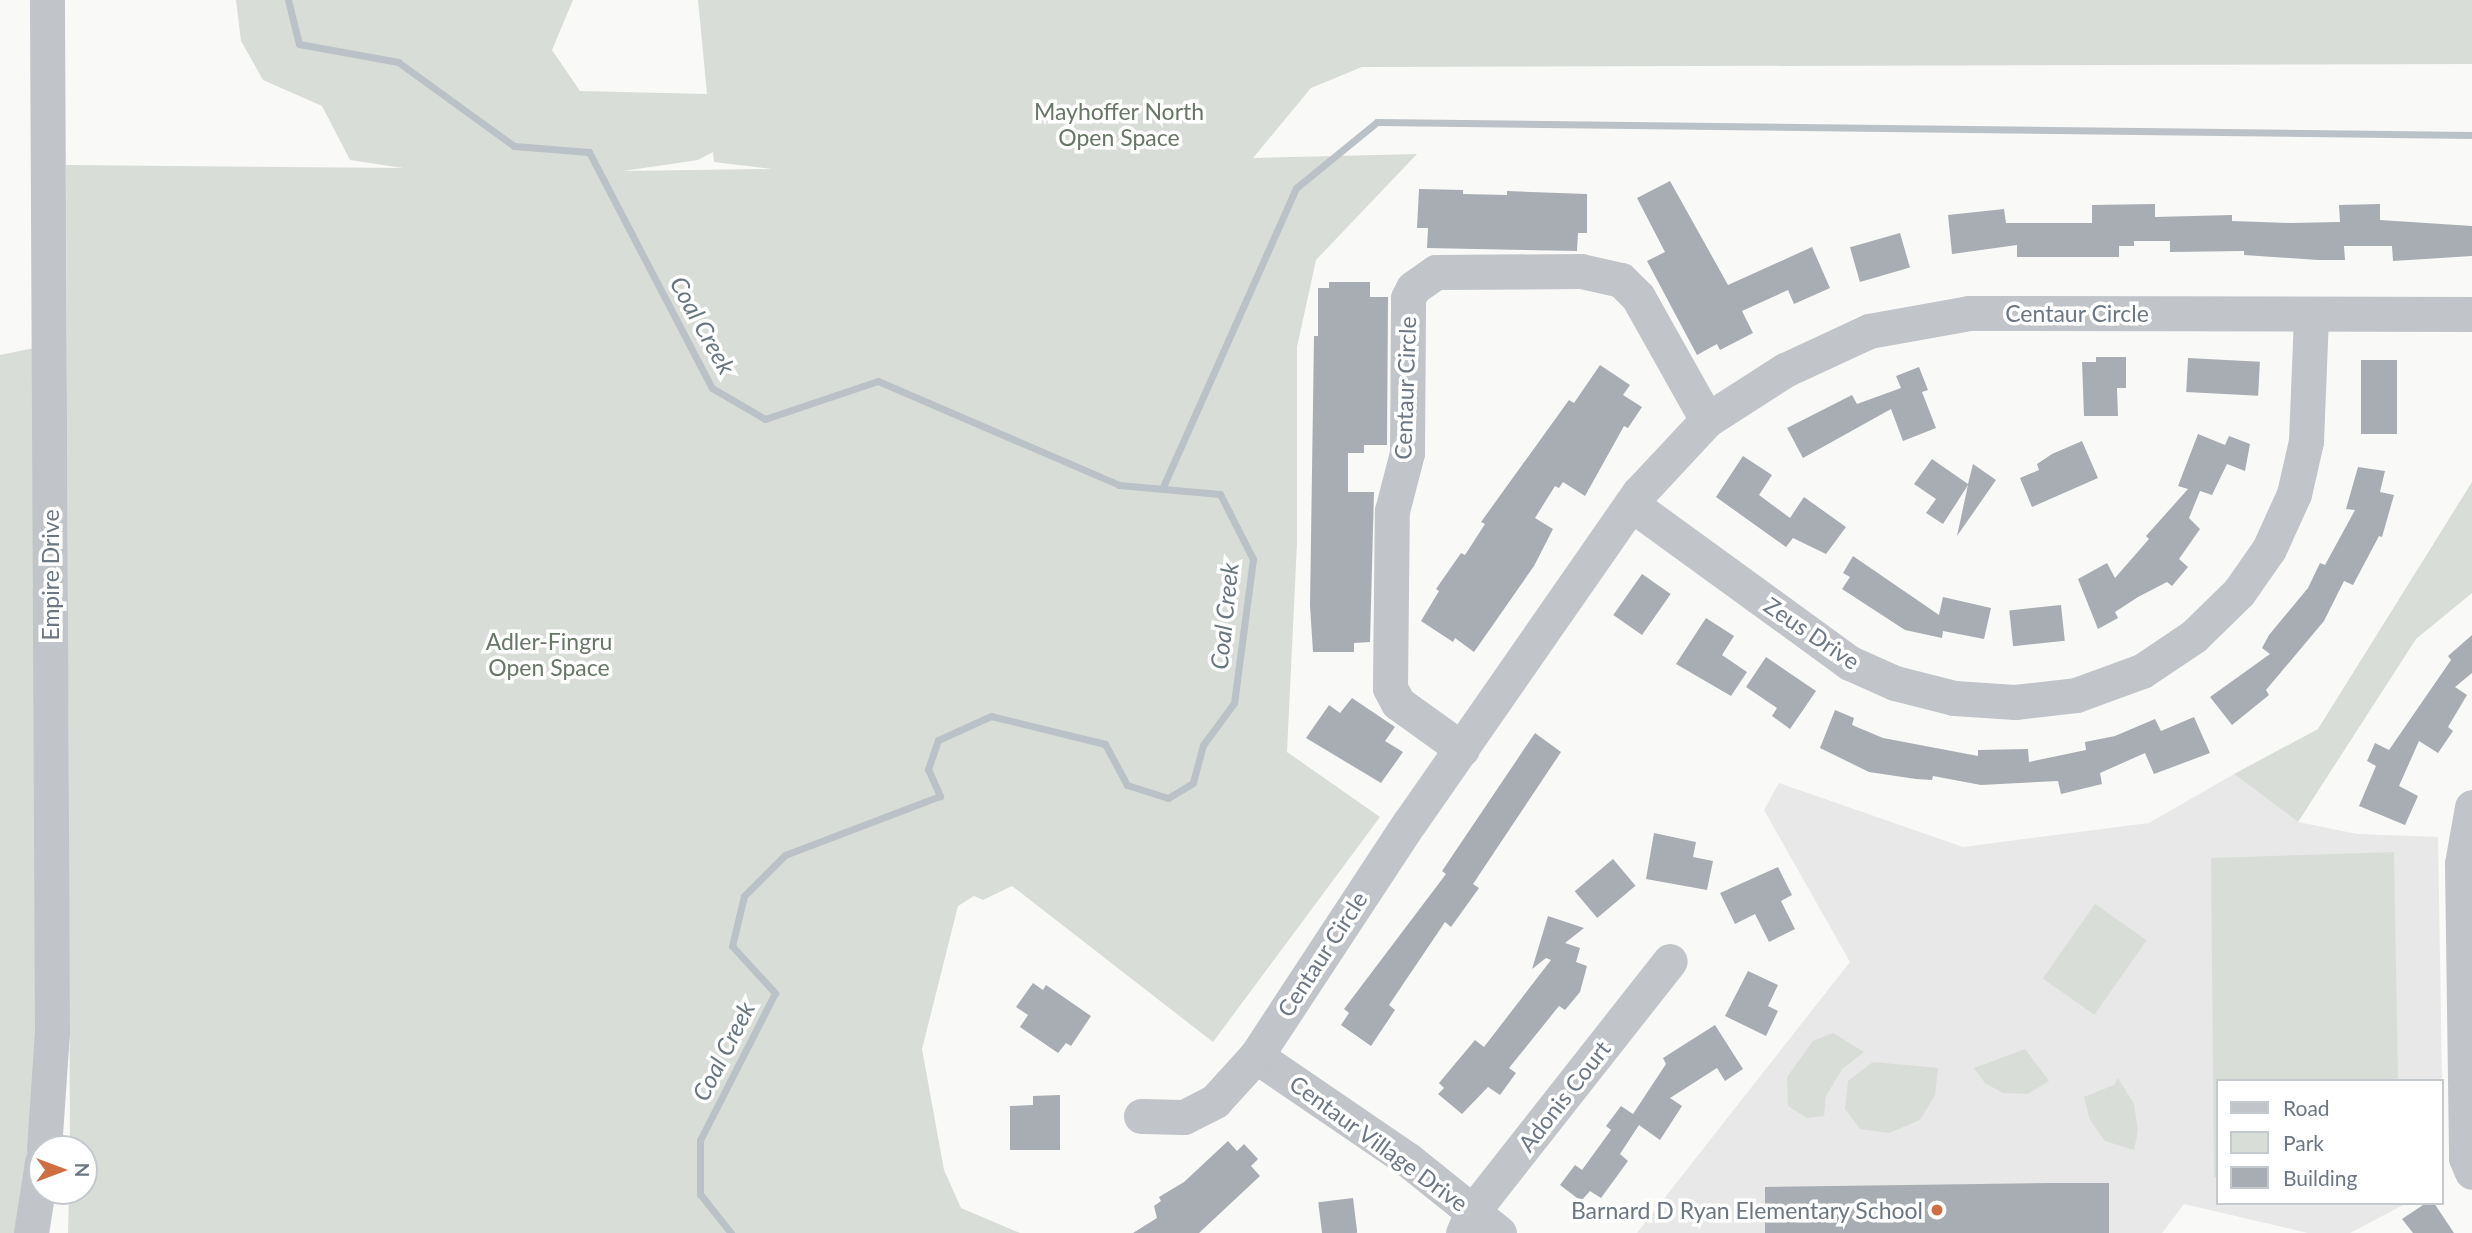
<!DOCTYPE html>
<style>
body{margin:0}
#map{position:relative;width:2472px;height:1233px;overflow:hidden;background:#f9f9f7;font-family:Lato,sans-serif}
div>[style]{position:absolute}
.built>*{inset:0;background:#e7e8e7}
.green>*{inset:0;background:#d9ddd7;transform-origin:0 0}
.stream>*{height:7px;margin:-3.5px;padding:0 3.5px;transform-origin:3.5px;border-radius:3.5px;background:#bac2c7}
.building>*{inset:0;background:#a7adb3;transform-origin:0 0}
.minor>*{height:35px;margin:-17.5px;padding:0 17.5px;transform-origin:17.5px;border-radius:17.5px;background:#c1c4c8}
.dots>*{width:19px;height:19px;translate:-50% -50%;box-sizing:border-box;border:4px solid #fff;border-radius:50%}
span{translate:-50% -50%;white-space:nowrap;text-align:center;line-height:1.15;-webkit-text-stroke:7px #fff;paint-order:stroke}
.park-label{font-size:23px;color:#677766}
.street-label{font-size:23px;color:#6c7784}
.poi-label{font-size:23px;color:#6c7784}
.right{translate:-100% -50%;text-align:right}
.water-label{font-size:24px;color:#68777f;font-style:italic}
.legend{position:absolute;left:2216px;top:1079px;width:228px;height:126px;box-sizing:border-box;background:#fff;border:2px solid #c4c9ce;margin:0;padding:9px 12px;list-style:none;font-size:21px;color:#6c7784}
.legend li{display:flex;align-items:center;gap:14px;height:35px}
.legend b{width:35px;border:2px solid #c4c9ce}
.north{position:absolute;left:28px;top:1135px;width:70px;height:70px;box-sizing:border-box;background:#fff;border:2px solid #c4c9ce;border-radius:50%;rotate:90deg;font-size:19px;font-weight:700;line-height:28px;text-align:center;color:#6c7784}
.north::after{content:'';display:block;margin:auto;width:24px;height:32px;background:#cd6f43;clip-path:polygon(50% 0,100% 100%,50% 72%,0 100%)}
</style>
<div id="map">
<div class="built">
<i style="clip-path:polygon(2234px 774px,2298px 822px,2357px 834px,2438px 837px,2442px 1081px,2218px 1081px,2218px 1203px,2407px 1203px,2350px 1233px,2308px 1233px,2184px 1204px,2162px 1233px,1637px 1233px,1850px 962px,1764px 810px,1779px 783px,1963px 847px,2149px 823px)"></i>
</div>
<div class="green">
<i style="clip-path:polygon(evenodd,236px 0,573px 0,552px 50px,580px 91px,707px 94px,698px 0,2472px 0,2472px 64px,1362px 67px,1311px 88px,1253px 158px,1417px 154px,1316px 260px,1297px 347px,1297px 543px,1287px 752px,1380px 817px,1213px 1042px,1012px 886px,983px 900px,974px 896px,958px 906px,922px 1049px,944px 1170px,961px 1208px,1020px 1233px,68px 1233px,69px 1191px,84px 1191px,84px 1149px,70px 1149px,66px 165px,403px 168px,350px 160px,322px 106px,263px 80px,241px 41px,236px 0,713px 152px,714px 162px,772px 169px,623px 171px,698px 160px,713px 152px)"></i>
<i style="clip-path:polygon(34px 348px,36px 1079px,18px 1233px,0 1233px,0 355px)"></i>
<i style="clip-path:polygon(2472px 482px,2472px 593px,2416px 639px,2298px 822px,2234px 774px,2318px 729px)"></i>
<i style="clip-path:polygon(2394px 852px,2398px 1081px,2218px 1081px,2218px 1177px,2214px 1177px,2211px 858px)"></i>
<i style="left:2095px;top:904px;width:63px;height:91px;rotate:35deg"></i>
<i style="clip-path:polygon(1833px 1033px,1864px 1052px,1842px 1069px,1826px 1096px,1824px 1116px,1807px 1118px,1788px 1106px,1787px 1077px,1813px 1041px)"></i>
<i style="clip-path:polygon(2025px 1049px,2049px 1081px,2028px 1094px,2003px 1093px,1985px 1083px,1974px 1068px)"></i>
<i style="clip-path:polygon(1873px 1062px,1938px 1068px,1935px 1095px,1920px 1120px,1889px 1133px,1860px 1129px,1845px 1109px,1848px 1081px)"></i>
<i style="clip-path:polygon(2118px 1078px,2134px 1104px,2138px 1131px,2134px 1150px,2105px 1141px,2090px 1120px,2084px 1097px,2114px 1085px)"></i>
</div>
<div class="stream">
<i style="left:288px;top:0;width:45px;rotate:76deg"></i>
<i style="left:299px;top:44px;width:101px;rotate:10.3deg"></i>
<i style="left:398px;top:62px;width:143px;rotate:35.9deg"></i>
<i style="left:514px;top:146px;width:75px;rotate:4.6deg"></i>
<i style="left:589px;top:152px;width:266px;rotate:62.5deg"></i>
<i style="left:712px;top:388px;width:61px;rotate:30.3deg"></i>
<i style="left:765px;top:419px;width:119px;rotate:-18.6deg"></i>
<i style="left:878px;top:381px;width:262px;rotate:23.3deg"></i>
<i style="left:1119px;top:485px;width:101px;rotate:5.1deg"></i>
<i style="left:1220px;top:494px;width:73px;rotate:63.1deg"></i>
<i style="left:1253px;top:559px;width:145px;rotate:97.5deg"></i>
<i style="left:1234px;top:703px;width:52px;rotate:126.4deg"></i>
<i style="left:1203px;top:745px;width:39px;rotate:105deg"></i>
<i style="left:1193px;top:783px;width:29px;rotate:149deg"></i>
<i style="left:1168px;top:798px;width:43px;rotate:-162.4deg"></i>
<i style="left:1127px;top:785px;width:47px;rotate:-118.2deg"></i>
<i style="left:1105px;top:744px;width:117px;rotate:-166.2deg"></i>
<i style="left:991px;top:716px;width:58px;rotate:155.6deg"></i>
<i style="left:938px;top:740px;width:31px;rotate:109deg"></i>
<i style="left:928px;top:769px;width:30px;rotate:66deg"></i>
<i style="left:940px;top:796px;width:166px;rotate:159.2deg"></i>
<i style="left:785px;top:855px;width:58px;rotate:135deg"></i>
<i style="left:744px;top:896px;width:51px;rotate:103.5deg"></i>
<i style="left:732px;top:946px;width:64px;rotate:47.5deg"></i>
<i style="left:775px;top:993px;width:165px;rotate:117deg"></i>
<i style="left:700px;top:1140px;width:54px;rotate:90deg"></i>
<i style="left:700px;top:1194px;width:50px;rotate:51.5deg"></i>
<i style="left:1162px;top:489px;width:329px;rotate:-66deg"></i>
<i style="left:1296px;top:188px;width:104px;rotate:-39.2deg"></i>
<i style="left:1377px;top:122px;width:1095px;rotate:0.68deg"></i>
</div>
<div class="building">
<i style="clip-path:polygon(1670px 181px,1728px 285px,1812px 247px,1830px 288px,1794px 304px,1788px 290px,1742px 311px,1753px 333px,1720px 350px,1717px 344px,1697px 355px,1647px 261px,1665px 252px,1637px 198px)"></i>
<i style="clip-path:polygon(1419px 189px,1463px 190px,1463px 194px,1507px 195px,1507px 191px,1587px 194px,1587px 233px,1578px 233px,1577px 251px,1427px 248px,1428px 228px,1417px 228px)"></i>
<i style="clip-path:polygon(2155px 204px,2155px 217px,2232px 215px,2232px 221px,2290px 223px,2340px 222px,2339px 205px,2380px 204px,2380px 220px,2472px 226px,2472px 256px,2393px 261px,2392px 246px,2344px 246px,2345px 260px,2318px 260px,2244px 255px,2244px 251px,2170px 252px,2170px 241px,2134px 241px,2134px 246px,2119px 246px,2119px 257px,2017px 257px,2017px 245px,1952px 254px,1948px 215px,2004px 209px,2006px 223px,2092px 223px,2092px 205px)"></i>
<i style="left:1900px;top:233px;width:36px;height:52px;rotate:74deg"></i>
<i style="clip-path:polygon(1329px 282px,1370px 282px,1370px 297px,1388px 297px,1387px 445px,1364px 445px,1364px 453px,1348px 453px,1348px 492px,1374px 492px,1370px 642px,1354px 643px,1354px 652px,1313px 652px,1310px 606px,1314px 336px,1318px 336px,1318px 288px,1329px 288px)"></i>
<i style="clip-path:polygon(2096px 357px,2126px 357px,2126px 388px,2117px 388px,2118px 416px,2084px 416px,2082px 362px,2096px 362px)"></i>
<i style="left:2188px;top:358px;width:72px;height:34px;rotate:3deg"></i>
<i style="left:2361px;top:360px;width:36px;height:74px"></i>
<i style="clip-path:polygon(1600px 365px,1630px 385px,1623px 395px,1642px 407px,1628px 428px,1624px 426px,1585px 496px,1563px 482px,1559px 488px,1555px 486px,1535px 518px,1553px 529px,1534px 566px,1474px 652px,1455px 638px,1453px 642px,1421px 621px,1439px 591px,1436px 589px,1461px 553px,1465px 555px,1485px 524px,1481px 522px,1569px 400px,1574px 403px)"></i>
<i style="clip-path:polygon(1919px 367px,1928px 390px,1922px 392px,1936px 428px,1903px 441px,1891px 409px,1803px 458px,1787px 428px,1852px 395px,1857px 404px,1901px 388px,1896px 376px)"></i>
<i style="clip-path:polygon(2198px 434px,2225px 445px,2229px 436px,2250px 444px,2245px 471px,2227px 464px,2212px 495px,2200px 491px,2189px 518px,2200px 529px,2179px 559px,2188px 567px,2172px 586px,2167px 582px,2138px 597px,2115px 612px,2118px 618px,2098px 629px,2078px 579px,2107px 563px,2115px 578px,2149px 539px,2146px 536px,2188px 489px,2178px 486px)"></i>
<i style="clip-path:polygon(2082px 441px,2098px 478px,2032px 507px,2020px 478px,2039px 470px,2037px 464px,2052px 454px)"></i>
<i style="clip-path:polygon(1743px 456px,1772px 475px,1759px 495px,1790px 518px,1804px 497px,1846px 527px,1826px 554px,1793px 538px,1786px 547px,1716px 497px)"></i>
<i style="clip-path:polygon(1932px 459px,1968px 484px,1973px 464px,1996px 480px,1957px 536px,1968px 485px,1943px 524px,1926px 513px,1936px 499px,1914px 484px)"></i>
<i style="clip-path:polygon(2358px 467px,2385px 471px,2380px 492px,2394px 495px,2382px 537px,2379px 536px,2353px 585px,2344px 581px,2324px 621px,2266px 690px,2269px 695px,2232px 725px,2210px 697px,2270px 654px,2262px 648px,2269px 635px,2308px 588px,2320px 563px,2325px 565px,2355px 510px,2346px 509px)"></i>
<i style="clip-path:polygon(1853px 556px,1939px 615px,1943px 597px,1991px 608px,1984px 639px,1943px 631px,1942px 638px,1905px 630px,1842px 589px,1850px 577px,1843px 573px)"></i>
<i style="left:1642px;top:574px;width:35px;height:50px;rotate:35deg"></i>
<i style="left:2061px;top:605px;width:36px;height:52px;rotate:84deg"></i>
<i style="clip-path:polygon(1706px 618px,1734px 636px,1722px 655px,1747px 672px,1731px 696px,1676px 664px)"></i>
<i style="clip-path:polygon(2472px 635px,2472px 673px,2455px 687px,2467px 695px,2448px 727px,2453px 731px,2438px 753px,2419px 741px,2399px 786px,2418px 796px,2405px 825px,2359px 806px,2376px 766px,2367px 761px,2375px 743px,2389px 750px,2451px 660px,2448px 656px)"></i>
<i style="clip-path:polygon(1766px 657px,1816px 691px,1790px 729px,1772px 716px,1777px 708px,1746px 687px)"></i>
<i style="clip-path:polygon(1352px 698px,1395px 727px,1385px 741px,1403px 752px,1381px 783px,1306px 738px,1329px 705px,1340px 713px)"></i>
<i style="clip-path:polygon(1835px 710px,1854px 718px,1852px 725px,1883px 738px,1978px 756px,1978px 750px,2028px 749px,2029px 762px,2086px 750px,2085px 742px,2115px 736px,2155px 719px,2161px 731px,2194px 717px,2210px 753px,2154px 774px,2145px 753px,2100px 773px,2102px 784px,2061px 794px,2058px 781px,1981px 785px,1933px 776px,1932px 780px,1916px 779px,1869px 772px,1820px 748px)"></i>
<i style="clip-path:polygon(1535px 733px,1561px 752px,1473px 884px,1479px 888px,1451px 927px,1445px 922px,1389px 1005px,1395px 1010px,1371px 1046px,1341px 1025px,1349px 1013px,1344px 1009px,1446px 874px,1442px 871px)"></i>
<i style="clip-path:polygon(1654px 833px,1696px 842px,1693px 857px,1713px 861px,1707px 890px,1646px 879px)"></i>
<i style="left:1613px;top:859px;width:35px;height:50px;rotate:50deg"></i>
<i style="clip-path:polygon(1778px 867px,1792px 895px,1781px 901px,1795px 929px,1769px 942px,1755px 914px,1735px 924px,1720px 893px)"></i>
<i style="clip-path:polygon(1548px 916px,1584px 928px,1565px 943px,1580px 948px,1576px 962px,1587px 966px,1580px 992px,1565px 1010px,1559px 1006px,1509px 1068px,1516px 1073px,1500px 1095px,1488px 1087px,1462px 1114px,1438px 1094px,1444px 1088px,1439px 1083px,1475px 1040px,1484px 1047px,1551px 960px,1546px 958px,1532px 969px)"></i>
<i style="clip-path:polygon(1748px 971px,1778px 985px,1768px 1006px,1778px 1011px,1766px 1036px,1725px 1016px)"></i>
<i style="clip-path:polygon(1033px 983px,1043px 990px,1046px 985px,1091px 1016px,1071px 1046px,1066px 1043px,1058px 1053px,1020px 1027px,1028px 1015px,1016px 1007px)"></i>
<i style="clip-path:polygon(1715px 1025px,1743px 1069px,1725px 1081px,1717px 1068px,1670px 1098px,1682px 1106px,1660px 1140px,1639px 1125px,1620px 1154px,1628px 1161px,1601px 1198px,1590px 1191px,1581px 1201px,1560px 1185px,1575px 1165px,1582px 1170px,1611px 1130px,1606px 1126px,1621px 1106px,1633px 1114px,1666px 1064px,1663px 1058px)"></i>
<i style="clip-path:polygon(1060px 1095px,1060px 1150px,1010px 1150px,1010px 1106px,1033px 1105px,1033px 1096px)"></i>
<i style="clip-path:polygon(1228px 1141px,1237px 1151px,1244px 1144px,1258px 1159px,1251px 1166px,1260px 1176px,1199px 1233px,1133px 1233px,1157px 1218px,1154px 1206px,1161px 1201px,1159px 1197px,1184px 1182px)"></i>
<i style="clip-path:polygon(2050px 1183px,2109px 1183px,2109px 1233px,1765px 1233px,1765px 1187px)"></i>
<i style="left:1353px;top:1198px;width:35px;height:35px;rotate:83deg"></i>
<i style="clip-path:polygon(2426px 1203px,2434px 1203px,2454px 1233px,2413px 1233px,2402px 1219px)"></i>
</div>
<div class="minor">
<i style="left:1631px;top:504px;width:271px;rotate:36deg"></i>
<i style="left:1850px;top:663px;width:49px;rotate:24deg"></i>
<i style="left:1895px;top:683px;width:61px;rotate:14.3deg"></i>
<i style="left:1954px;top:698px;width:61px;rotate:3.8deg"></i>
<i style="left:2015px;top:702px;width:61px;rotate:-6.5deg"></i>
<i style="left:2076px;top:695px;width:70px;rotate:-20deg"></i>
<i style="left:2142px;top:671px;width:63px;rotate:-33.9deg"></i>
<i style="left:2194px;top:636px;width:63px;rotate:-44.4deg"></i>
<i style="left:2239px;top:592px;width:52px;rotate:-55.1deg"></i>
<i style="left:2269px;top:549px;width:60px;rotate:-65.6deg"></i>
<i style="left:2294px;top:494px;width:54px;rotate:-77.2deg"></i>
<i style="left:2306px;top:441px;width:126px;rotate:-87.7deg"></i>
<i style="left:1462px;top:749px;width:79px;rotate:-144.3deg"></i>
<i style="left:1398px;top:703px;width:17px;rotate:-118deg"></i>
<i style="left:1390px;top:688px;width:177px;rotate:-89.4deg"></i>
<i style="left:1392px;top:511px;width:60px;rotate:-75.5deg"></i>
<i style="left:1407px;top:453px;width:155px;rotate:-89.6deg"></i>
<i style="left:1408px;top:298px;width:11px;rotate:-63deg"></i>
<i style="left:1413px;top:288px;width:28px;rotate:-35deg"></i>
<i style="left:1436px;top:272px;width:145px;rotate:-0.4deg"></i>
<i style="left:1581px;top:271px;width:41px;rotate:12.7deg"></i>
<i style="left:1621px;top:280px;width:24px;rotate:45deg"></i>
<i style="left:1638px;top:297px;width:141px;rotate:60.7deg"></i>
<i style="left:2472px;top:807px;width:58px;rotate:100deg"></i>
<i style="left:2462px;top:864px;width:294px;rotate:89.2deg"></i>
<i style="left:2466px;top:1158px;width:15px;rotate:67deg"></i>
<i style="left:1256px;top:1056px;width:183px;rotate:34.3deg"></i>
<i style="left:1407px;top:1159px;width:118px;rotate:38.8deg"></i>
<i style="left:1141px;top:1116px;width:43px;rotate:1.3deg"></i>
<i style="left:1184px;top:1117px;width:35px;rotate:-27deg"></i>
<i style="left:1215px;top:1101px;width:61px;rotate:-47.7deg"></i>
<i style="left:1256px;top:1056px;width:280px;rotate:-56.7deg"></i>
<i style="left:1410px;top:822px;width:401px;rotate:-55.2deg"></i>
<i style="left:1639px;top:493px;width:100px;rotate:-47deg"></i>
<i style="left:1707px;top:420px;width:93px;rotate:-32.7deg"></i>
<i style="left:1785px;top:370px;width:93px;rotate:-24.9deg"></i>
<i style="left:1869px;top:331px;width:102px;rotate:-10.2deg"></i>
<i style="left:1969px;top:313px;width:503px;rotate:0.11deg"></i>
<i style="left:44px;top:1149px;width:116px;rotate:-86.1deg"></i>
<i style="left:52px;top:1033px;width:1033px;rotate:-90.28deg"></i>
<i style="left:31px;top:1233px;width:72px;rotate:-81.2deg"></i>
<i style="left:1463px;top:1233px;width:24px;rotate:-66deg"></i>
<i style="left:1473px;top:1211px;width:318px;rotate:-51.8deg"></i>
</div>
<div class="dots">
<i style="left:1937px;top:1210px;background:#cd6f43"></i>
</div>
<div class="park-label">
<span style="left:1119px;top:124px">Mayhoffer North<br>Open Space</span>
<span style="left:549px;top:654px">Adler-Fingru<br>Open Space</span>
</div>
<div class="street-label">
<span style="left:2077px;top:313px">Centaur Circle</span>
<span style="left:1405px;top:388px;rotate:-88deg">Centaur Circle</span>
<span style="left:50px;top:575px;rotate:-90deg">Empire Drive</span>
<span style="left:1812px;top:633px;rotate:34deg">Zeus Drive</span>
<span style="left:1322px;top:954px;rotate:-57deg">Centaur Circle</span>
<span style="left:1564px;top:1096px;rotate:-52deg">Adonis Court</span>
<span style="left:1379px;top:1143px;rotate:36deg">Centaur Village Drive</span>
</div>
<div class="poi-label">
<span class="right" style="left:1923px;top:1210px">Barnard D Ryan Elementary School</span>
</div>
<div class="water-label">
<span style="left:703px;top:325px;rotate:61deg">Coal Creek</span>
<span style="left:1224px;top:616px;rotate:-84deg">Coal Creek</span>
<span style="left:723px;top:1051px;rotate:-63deg">Coal Creek</span>
</div>
<ul class="legend">
<li><b style="height:9px;background:#c1c4c8"></b>Road</li>
<li><b style="height:19px;background:#d9ddd7"></b>Park</li>
<li><b style="height:19px;background:#a7adb3"></b>Building</li>
</ul>
<div class="north">N</div>
</div>
